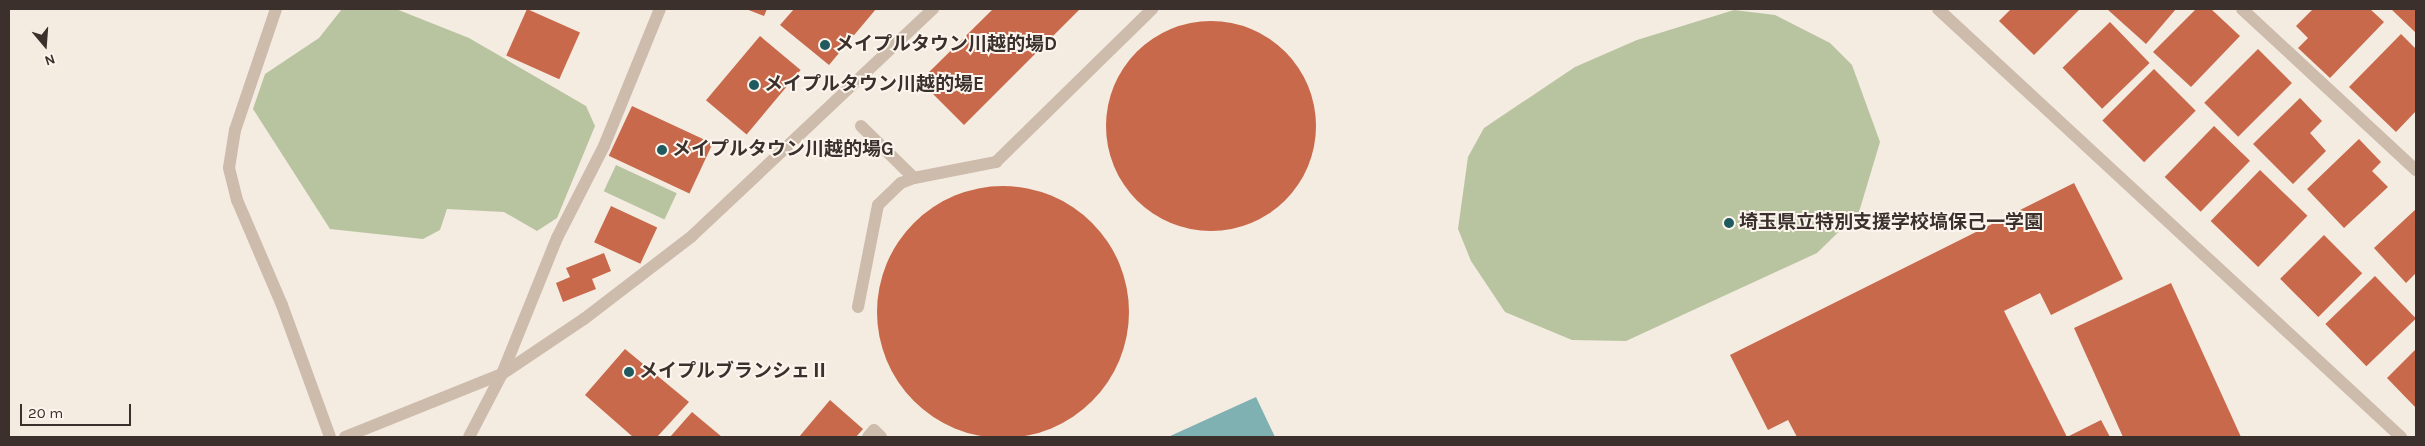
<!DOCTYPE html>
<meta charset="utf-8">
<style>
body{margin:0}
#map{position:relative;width:2425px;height:446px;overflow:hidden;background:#f4ebe1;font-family:Karla,"Noto Sans JP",sans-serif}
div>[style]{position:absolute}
.green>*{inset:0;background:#b8c4a0;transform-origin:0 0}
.water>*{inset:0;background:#7fb0b2}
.building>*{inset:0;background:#c8694b;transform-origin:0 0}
.round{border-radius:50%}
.lane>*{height:12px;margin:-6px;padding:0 6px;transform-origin:6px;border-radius:6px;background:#cdbbac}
.street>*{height:12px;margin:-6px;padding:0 6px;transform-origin:6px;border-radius:6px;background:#cdbbac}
.dots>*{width:14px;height:14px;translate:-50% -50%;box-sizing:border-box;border:2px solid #fbf5ee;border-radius:50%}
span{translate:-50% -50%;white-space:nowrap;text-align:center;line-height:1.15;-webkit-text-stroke:4px #fbf5ee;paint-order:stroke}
.poi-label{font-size:19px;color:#3b302b;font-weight:700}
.left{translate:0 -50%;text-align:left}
.frame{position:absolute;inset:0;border:10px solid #3b302b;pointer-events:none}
.north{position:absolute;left:20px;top:20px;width:50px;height:50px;-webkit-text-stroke:4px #fbf5ee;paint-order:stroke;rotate:162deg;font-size:14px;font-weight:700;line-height:20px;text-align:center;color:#3b302b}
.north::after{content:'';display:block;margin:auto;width:18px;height:22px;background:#3b302b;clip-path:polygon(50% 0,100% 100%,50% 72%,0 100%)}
.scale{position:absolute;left:20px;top:404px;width:111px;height:22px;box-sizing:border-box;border:2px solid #3b302b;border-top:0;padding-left:6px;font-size:15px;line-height:18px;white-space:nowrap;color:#3b302b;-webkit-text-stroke:4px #fbf5ee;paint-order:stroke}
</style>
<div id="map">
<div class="green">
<i style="clip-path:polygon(342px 9px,396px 9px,469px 38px,586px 106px,595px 126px,557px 218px,537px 231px,504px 212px,447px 209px,440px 230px,423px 239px,330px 229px,253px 109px,265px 74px,319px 38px)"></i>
<i style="clip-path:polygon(1734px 10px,1775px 15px,1830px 43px,1852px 65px,1880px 142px,1859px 212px,1817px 253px,1626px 341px,1572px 340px,1505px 312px,1471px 261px,1458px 229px,1468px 157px,1484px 128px,1575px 67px,1637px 40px)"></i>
<i style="left:616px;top:165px;width:67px;height:29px;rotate:25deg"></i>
</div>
<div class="water">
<i style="clip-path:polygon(1256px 397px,1275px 437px,1168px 437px)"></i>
</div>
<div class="building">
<i style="left:527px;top:9px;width:58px;height:51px;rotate:24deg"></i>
<i style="clip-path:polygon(746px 9px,767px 9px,764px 16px)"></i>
<i style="clip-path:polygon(794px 9px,876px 9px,829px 65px,780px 25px)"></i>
<i style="clip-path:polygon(993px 9px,1080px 9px,964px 125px,920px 81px)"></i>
<i style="clip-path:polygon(2011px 9px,2080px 9px,2034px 55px,1999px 21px)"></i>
<i style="clip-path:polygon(2107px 9px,2176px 9px,2146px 44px)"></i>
<i style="clip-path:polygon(2196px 9px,2211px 9px,2240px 36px,2191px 87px,2153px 52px)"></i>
<i style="clip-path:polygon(2313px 9px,2370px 9px,2384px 22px,2330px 78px,2298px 48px,2308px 38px,2296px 26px)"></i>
<i style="clip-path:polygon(2391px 9px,2416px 9px,2416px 33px)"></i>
<i class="round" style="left:1106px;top:21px;width:210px;height:210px"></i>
<i style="left:2110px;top:22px;width:57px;height:66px;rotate:46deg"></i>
<i style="clip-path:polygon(2401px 34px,2416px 49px,2416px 111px,2396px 132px,2349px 87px)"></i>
<i style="left:760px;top:36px;width:53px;height:84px;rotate:40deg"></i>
<i style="left:2258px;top:49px;width:48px;height:76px;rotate:45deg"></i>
<i style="left:2154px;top:69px;width:59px;height:73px;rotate:45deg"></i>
<i style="clip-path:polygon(2300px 98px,2322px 121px,2310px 133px,2326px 151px,2293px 184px,2253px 144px)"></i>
<i style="left:632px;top:106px;width:89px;height:55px;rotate:25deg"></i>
<i style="left:2214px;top:126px;width:50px;height:71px;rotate:44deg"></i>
<i style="clip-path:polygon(2359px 139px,2381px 162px,2372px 171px,2388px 187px,2344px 228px,2307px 189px)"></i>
<i style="left:2260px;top:170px;width:66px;height:71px;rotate:44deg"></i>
<i style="clip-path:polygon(2074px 183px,2123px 279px,2051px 315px,2040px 293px,2004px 311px,2067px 437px,2101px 420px,2110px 437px,1797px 437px,1788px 420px,1768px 430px,1730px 355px)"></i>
<i class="round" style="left:877px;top:186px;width:252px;height:252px"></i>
<i style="left:611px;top:206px;width:51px;height:40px;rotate:25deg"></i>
<i style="clip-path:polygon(2416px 209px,2416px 273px,2406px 283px,2374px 248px)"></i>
<i style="left:2324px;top:235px;width:54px;height:62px;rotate:45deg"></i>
<i style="clip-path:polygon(604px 253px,611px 271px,592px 279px,596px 289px,563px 302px,556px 283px,570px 277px,566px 268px)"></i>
<i style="left:2375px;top:276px;width:59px;height:69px;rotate:46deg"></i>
<i style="clip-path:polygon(2171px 283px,2241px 437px,2123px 437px,2074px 328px)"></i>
<i style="clip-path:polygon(625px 349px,689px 402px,657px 437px,633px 437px,585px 395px)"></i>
<i style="clip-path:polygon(2416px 349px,2416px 408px,2387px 378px)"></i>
<i style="clip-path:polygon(830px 400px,863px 429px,856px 437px,799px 437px)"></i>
<i style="clip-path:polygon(692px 412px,722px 437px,670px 437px)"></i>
</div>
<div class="lane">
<i style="left:861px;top:126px;width:74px;rotate:44.5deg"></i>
<i style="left:858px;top:307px;width:104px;rotate:-78.9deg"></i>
<i style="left:878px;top:205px;width:32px;rotate:-44deg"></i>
<i style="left:901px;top:183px;width:14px;rotate:-21deg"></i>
<i style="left:914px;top:178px;width:84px;rotate:-11deg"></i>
<i style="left:996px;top:162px;width:219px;rotate:-44.4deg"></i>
</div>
<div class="street">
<i style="left:276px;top:9px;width:128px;rotate:108.7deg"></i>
<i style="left:235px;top:130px;width:38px;rotate:99deg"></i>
<i style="left:229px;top:168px;width:33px;rotate:76deg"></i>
<i style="left:237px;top:200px;width:114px;rotate:66.8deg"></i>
<i style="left:282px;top:305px;width:140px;rotate:70deg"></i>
<i style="left:1938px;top:9px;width:631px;rotate:42.75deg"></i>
<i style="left:2242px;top:9px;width:237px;rotate:42.8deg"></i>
<i style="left:345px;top:437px;width:169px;rotate:-21.9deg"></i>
<i style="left:502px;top:374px;width:99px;rotate:-33.9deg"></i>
<i style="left:584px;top:319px;width:136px;rotate:-37.5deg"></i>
<i style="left:692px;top:236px;width:331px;rotate:-43.3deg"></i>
<i style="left:469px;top:437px;width:71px;rotate:-62.4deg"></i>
<i style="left:502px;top:374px;width:147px;rotate:-68deg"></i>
<i style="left:557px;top:238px;width:103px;rotate:-62.9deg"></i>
<i style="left:604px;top:146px;width:148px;rotate:-67.8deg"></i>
<i style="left:868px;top:437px;width:9px;rotate:-49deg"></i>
<i style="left:874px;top:430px;width:10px;rotate:45deg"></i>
</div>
<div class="dots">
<i style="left:825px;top:45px;background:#1f5a5e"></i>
<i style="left:754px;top:85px;background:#1f5a5e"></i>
<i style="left:662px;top:150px;background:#1f5a5e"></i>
<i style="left:1729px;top:223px;background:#1f5a5e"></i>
<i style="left:629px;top:372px;background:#1f5a5e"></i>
</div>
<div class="poi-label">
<span class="left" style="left:835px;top:45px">メイプルタウン川越的場D</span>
<span class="left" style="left:764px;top:85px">メイプルタウン川越的場E</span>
<span class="left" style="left:672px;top:150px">メイプルタウン川越的場G</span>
<span class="left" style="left:1739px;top:223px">埼玉県立特別支援学校塙保己一学園</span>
<span class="left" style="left:639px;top:372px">メイプルブランシェⅡ</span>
</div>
<div class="frame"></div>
<div class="north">N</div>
<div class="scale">20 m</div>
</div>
